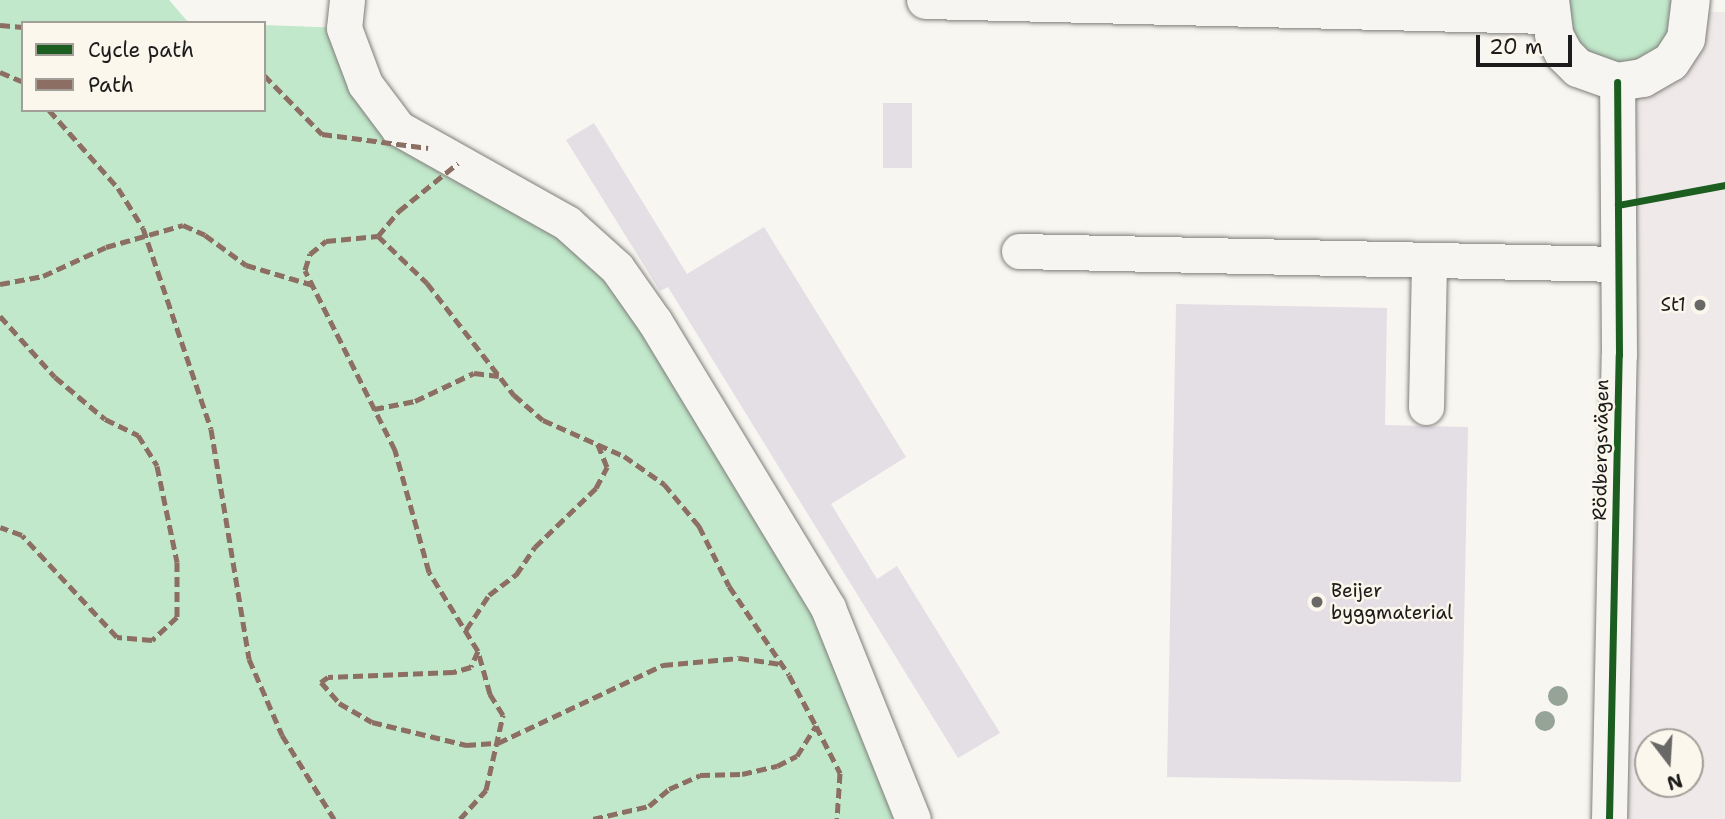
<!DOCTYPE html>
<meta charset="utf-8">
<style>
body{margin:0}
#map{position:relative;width:1725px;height:819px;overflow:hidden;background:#f8f6f0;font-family:"Shantell Sans",sans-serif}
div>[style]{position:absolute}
.built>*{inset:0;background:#f0e9ea}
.green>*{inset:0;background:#c1e8ca}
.building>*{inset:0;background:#e4dee5;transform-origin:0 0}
.roads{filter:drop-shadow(0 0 2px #7f7e7b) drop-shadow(0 0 2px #7f7e7b)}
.minor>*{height:35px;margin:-17.5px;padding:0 17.5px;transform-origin:17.5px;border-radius:17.5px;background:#f6f5f1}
.major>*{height:38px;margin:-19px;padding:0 19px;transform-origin:19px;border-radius:19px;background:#f6f5f1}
.quiet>*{height:5px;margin-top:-2.5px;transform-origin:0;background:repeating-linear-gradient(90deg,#8d6e63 0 10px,transparent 0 15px)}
.cycleway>*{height:7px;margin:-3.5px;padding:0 3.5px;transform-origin:3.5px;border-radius:3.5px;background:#1b5e20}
.trees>*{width:20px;height:20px;margin:-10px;border-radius:50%;background:#96a397}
.dots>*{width:19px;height:19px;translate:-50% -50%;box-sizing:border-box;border:4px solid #fbf7ec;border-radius:50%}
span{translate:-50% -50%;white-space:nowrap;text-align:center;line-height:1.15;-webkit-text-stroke:5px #fbf7ec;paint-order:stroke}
.poi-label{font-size:19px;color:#1c1c1c}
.right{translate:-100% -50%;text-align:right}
.left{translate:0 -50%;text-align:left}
.street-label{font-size:19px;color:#1c1c1c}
.legend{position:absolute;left:21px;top:21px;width:245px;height:91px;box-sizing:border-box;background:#fbf7ec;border:2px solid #a29f99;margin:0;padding:9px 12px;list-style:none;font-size:21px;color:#1c1c1c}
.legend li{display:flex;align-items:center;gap:14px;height:35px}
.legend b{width:35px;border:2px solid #a29f99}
.north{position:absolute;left:1634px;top:728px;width:70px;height:70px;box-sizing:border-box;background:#fbf7ec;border:2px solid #a29f99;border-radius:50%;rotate:163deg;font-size:19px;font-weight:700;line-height:28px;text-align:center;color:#1c1c1c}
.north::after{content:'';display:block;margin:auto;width:24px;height:32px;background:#696866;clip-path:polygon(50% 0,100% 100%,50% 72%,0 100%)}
.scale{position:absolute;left:1476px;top:35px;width:96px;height:32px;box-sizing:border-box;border:4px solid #1c1c1c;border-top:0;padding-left:9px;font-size:21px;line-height:24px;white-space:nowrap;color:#1c1c1c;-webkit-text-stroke:5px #fbf7ec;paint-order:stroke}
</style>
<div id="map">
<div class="built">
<i style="clip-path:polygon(evenodd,1692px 12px,1725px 12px,1725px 819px,1609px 819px,1617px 82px,1692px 12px,1648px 742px,1690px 742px,1690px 784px,1648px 784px,1648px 742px)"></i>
</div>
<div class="green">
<i style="clip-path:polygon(0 0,169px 0,189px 23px,23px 23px,23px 110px,264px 110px,264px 25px,344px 28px,365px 84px,567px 223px,752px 478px,913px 819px,0 819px)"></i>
<i style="clip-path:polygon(1565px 0,1678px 0,1669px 43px,1639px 64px,1601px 63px,1573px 39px)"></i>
</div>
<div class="building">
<i style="left:883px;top:103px;width:29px;height:65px"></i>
<i style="clip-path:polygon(594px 123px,687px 274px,764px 227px,906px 457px,831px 504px,877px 579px,897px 566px,1000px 733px,958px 758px,668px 287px,660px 291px,566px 140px)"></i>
<i style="clip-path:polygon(1176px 304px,1387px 308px,1385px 425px,1468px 427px,1461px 782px,1167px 777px)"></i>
</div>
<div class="roads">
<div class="minor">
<i style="left:347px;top:0;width:28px;rotate:96deg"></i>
<i style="left:344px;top:28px;width:60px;rotate:69.4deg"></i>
<i style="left:365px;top:84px;width:55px;rotate:53.1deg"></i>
<i style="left:398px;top:128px;width:194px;rotate:29.3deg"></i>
<i style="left:567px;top:223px;width:67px;rotate:42deg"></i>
<i style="left:617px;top:268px;width:66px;rotate:54.9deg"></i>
<i style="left:655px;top:322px;width:334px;rotate:58.8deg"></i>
<i style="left:828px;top:608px;width:227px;rotate:68.1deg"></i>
<i style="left:1019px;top:251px;width:599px;rotate:1.24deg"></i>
<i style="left:1426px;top:407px;width:147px;rotate:-88.8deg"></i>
<i style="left:1609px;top:819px;width:464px;rotate:-88.8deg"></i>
<i style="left:1619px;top:355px;width:273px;rotate:-90.4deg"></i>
</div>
<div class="major">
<i style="left:926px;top:0;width:624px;rotate:1.38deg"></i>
<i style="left:1550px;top:0;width:35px;rotate:83deg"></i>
<i style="left:1554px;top:35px;width:21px;rotate:62deg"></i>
<i style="left:1564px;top:54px;width:20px;rotate:45deg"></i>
<i style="left:1578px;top:68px;width:41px;rotate:19.7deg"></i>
<i style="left:1617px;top:82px;width:26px;rotate:-9deg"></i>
<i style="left:1643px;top:78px;width:32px;rotate:-30deg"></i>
<i style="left:1671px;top:62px;width:27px;rotate:-57deg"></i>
<i style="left:1686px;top:39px;width:39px;rotate:-83deg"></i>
</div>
</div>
<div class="quiet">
<i style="left:0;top:25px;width:23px;rotate:5deg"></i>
<i style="left:0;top:72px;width:25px;rotate:23deg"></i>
<i style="left:264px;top:75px;width:83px;rotate:45.5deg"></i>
<i style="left:322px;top:134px;width:107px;rotate:7.5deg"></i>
<i style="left:49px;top:110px;width:104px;rotate:48.5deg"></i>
<i style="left:118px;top:188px;width:47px;rotate:58deg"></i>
<i style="left:143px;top:228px;width:212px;rotate:71.3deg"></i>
<i style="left:211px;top:429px;width:233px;rotate:80.6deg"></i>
<i style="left:249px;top:659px;width:83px;rotate:66.5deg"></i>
<i style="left:282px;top:735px;width:99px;rotate:58.2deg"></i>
<i style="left:378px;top:236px;width:33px;rotate:-50deg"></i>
<i style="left:399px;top:211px;width:76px;rotate:-39.1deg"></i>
<i style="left:0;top:284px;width:44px;rotate:-10.5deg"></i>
<i style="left:43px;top:276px;width:69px;rotate:-24.7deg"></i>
<i style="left:106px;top:247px;width:80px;rotate:-15.9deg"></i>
<i style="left:183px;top:225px;width:24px;rotate:24deg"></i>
<i style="left:205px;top:235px;width:51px;rotate:36.2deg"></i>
<i style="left:246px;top:265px;width:70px;rotate:16.6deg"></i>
<i style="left:0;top:316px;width:82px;rotate:48deg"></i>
<i style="left:55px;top:377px;width:65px;rotate:40deg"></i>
<i style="left:105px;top:419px;width:37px;rotate:26deg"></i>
<i style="left:138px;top:435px;width:36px;rotate:58deg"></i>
<i style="left:157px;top:466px;width:98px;rotate:78.2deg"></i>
<i style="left:177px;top:562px;width:55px;rotate:90deg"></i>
<i style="left:177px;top:617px;width:34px;rotate:137deg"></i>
<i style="left:152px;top:640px;width:35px;rotate:-175deg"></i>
<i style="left:117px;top:637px;width:139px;rotate:-133deg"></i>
<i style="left:22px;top:535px;width:23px;rotate:-160deg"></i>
<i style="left:374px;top:409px;width:42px;rotate:-11deg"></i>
<i style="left:415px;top:401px;width:65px;rotate:-25.4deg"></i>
<i style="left:474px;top:373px;width:25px;rotate:7deg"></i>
<i style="left:466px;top:630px;width:42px;rotate:-56.7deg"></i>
<i style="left:489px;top:595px;width:34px;rotate:-37deg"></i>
<i style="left:516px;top:575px;width:34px;rotate:-56deg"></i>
<i style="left:535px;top:547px;width:85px;rotate:-44deg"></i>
<i style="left:596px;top:488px;width:24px;rotate:-62deg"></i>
<i style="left:607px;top:467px;width:27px;rotate:-112deg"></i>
<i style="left:478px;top:651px;width:17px;rotate:114deg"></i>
<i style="left:471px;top:667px;width:19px;rotate:164deg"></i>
<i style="left:453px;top:672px;width:125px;rotate:177.7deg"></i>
<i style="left:328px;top:677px;width:9px;rotate:144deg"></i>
<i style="left:321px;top:682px;width:28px;rotate:49deg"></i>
<i style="left:339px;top:703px;width:38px;rotate:30deg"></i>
<i style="left:372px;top:722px;width:97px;rotate:13.7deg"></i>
<i style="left:466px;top:745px;width:32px;rotate:-4deg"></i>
<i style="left:498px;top:743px;width:183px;rotate:-25.3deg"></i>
<i style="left:663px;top:665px;width:76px;rotate:-5.3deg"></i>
<i style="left:739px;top:658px;width:42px;rotate:8.1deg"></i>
<i style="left:460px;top:819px;width:39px;rotate:-48deg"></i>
<i style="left:486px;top:790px;width:77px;rotate:-77.2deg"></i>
<i style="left:503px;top:715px;width:25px;rotate:-122deg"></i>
<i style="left:490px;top:694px;width:45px;rotate:-105.6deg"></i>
<i style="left:478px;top:651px;width:93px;rotate:-121.8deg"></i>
<i style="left:429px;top:572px;width:127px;rotate:-105.6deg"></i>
<i style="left:395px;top:450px;width:201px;rotate:-116.6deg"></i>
<i style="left:305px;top:270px;width:17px;rotate:-73deg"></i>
<i style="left:310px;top:254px;width:21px;rotate:-39deg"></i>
<i style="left:326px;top:241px;width:52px;rotate:-5.5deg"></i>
<i style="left:378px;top:236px;width:68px;rotate:43.8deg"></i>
<i style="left:427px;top:283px;width:142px;rotate:52.2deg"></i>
<i style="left:514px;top:395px;width:38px;rotate:41deg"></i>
<i style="left:543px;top:420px;width:89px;rotate:24deg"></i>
<i style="left:624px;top:456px;width:49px;rotate:35deg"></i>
<i style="left:664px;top:484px;width:55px;rotate:50.2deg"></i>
<i style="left:699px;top:526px;width:67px;rotate:63.4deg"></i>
<i style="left:729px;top:586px;width:107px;rotate:56deg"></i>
<i style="left:789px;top:675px;width:58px;rotate:62.1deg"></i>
<i style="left:816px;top:726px;width:53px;rotate:62.9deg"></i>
<i style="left:840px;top:773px;width:46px;rotate:93.7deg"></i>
<i style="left:593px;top:819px;width:57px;rotate:-13.1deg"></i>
<i style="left:649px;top:806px;width:26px;rotate:-40deg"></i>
<i style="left:669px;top:789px;width:34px;rotate:-24deg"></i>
<i style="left:700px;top:775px;width:42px;rotate:-1.4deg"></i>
<i style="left:742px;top:774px;width:36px;rotate:-13deg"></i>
<i style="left:777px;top:766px;width:22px;rotate:-27deg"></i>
<i style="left:797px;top:756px;width:36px;rotate:-58deg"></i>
</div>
<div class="cycleway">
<i style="left:1618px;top:205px;width:109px;rotate:-10.6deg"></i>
<i style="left:1609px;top:819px;width:464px;rotate:-88.8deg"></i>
<i style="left:1619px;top:355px;width:273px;rotate:-90.4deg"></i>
</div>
<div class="trees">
<i style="left:1558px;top:696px"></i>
<i style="left:1545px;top:721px"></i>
</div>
<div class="dots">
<i style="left:1700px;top:305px;background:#696866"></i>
<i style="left:1317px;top:602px;background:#696866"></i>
</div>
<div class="poi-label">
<span class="right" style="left:1686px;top:305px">St1</span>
<span class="left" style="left:1331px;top:602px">Beijer<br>byggmaterial</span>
</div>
<div class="street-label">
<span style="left:1601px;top:450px;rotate:-89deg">Rödbergsvägen</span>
</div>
<ul class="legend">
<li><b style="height:9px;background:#1b5e20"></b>Cycle path</li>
<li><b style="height:9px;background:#8d6e63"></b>Path</li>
</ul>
<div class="north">N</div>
<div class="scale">20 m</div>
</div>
